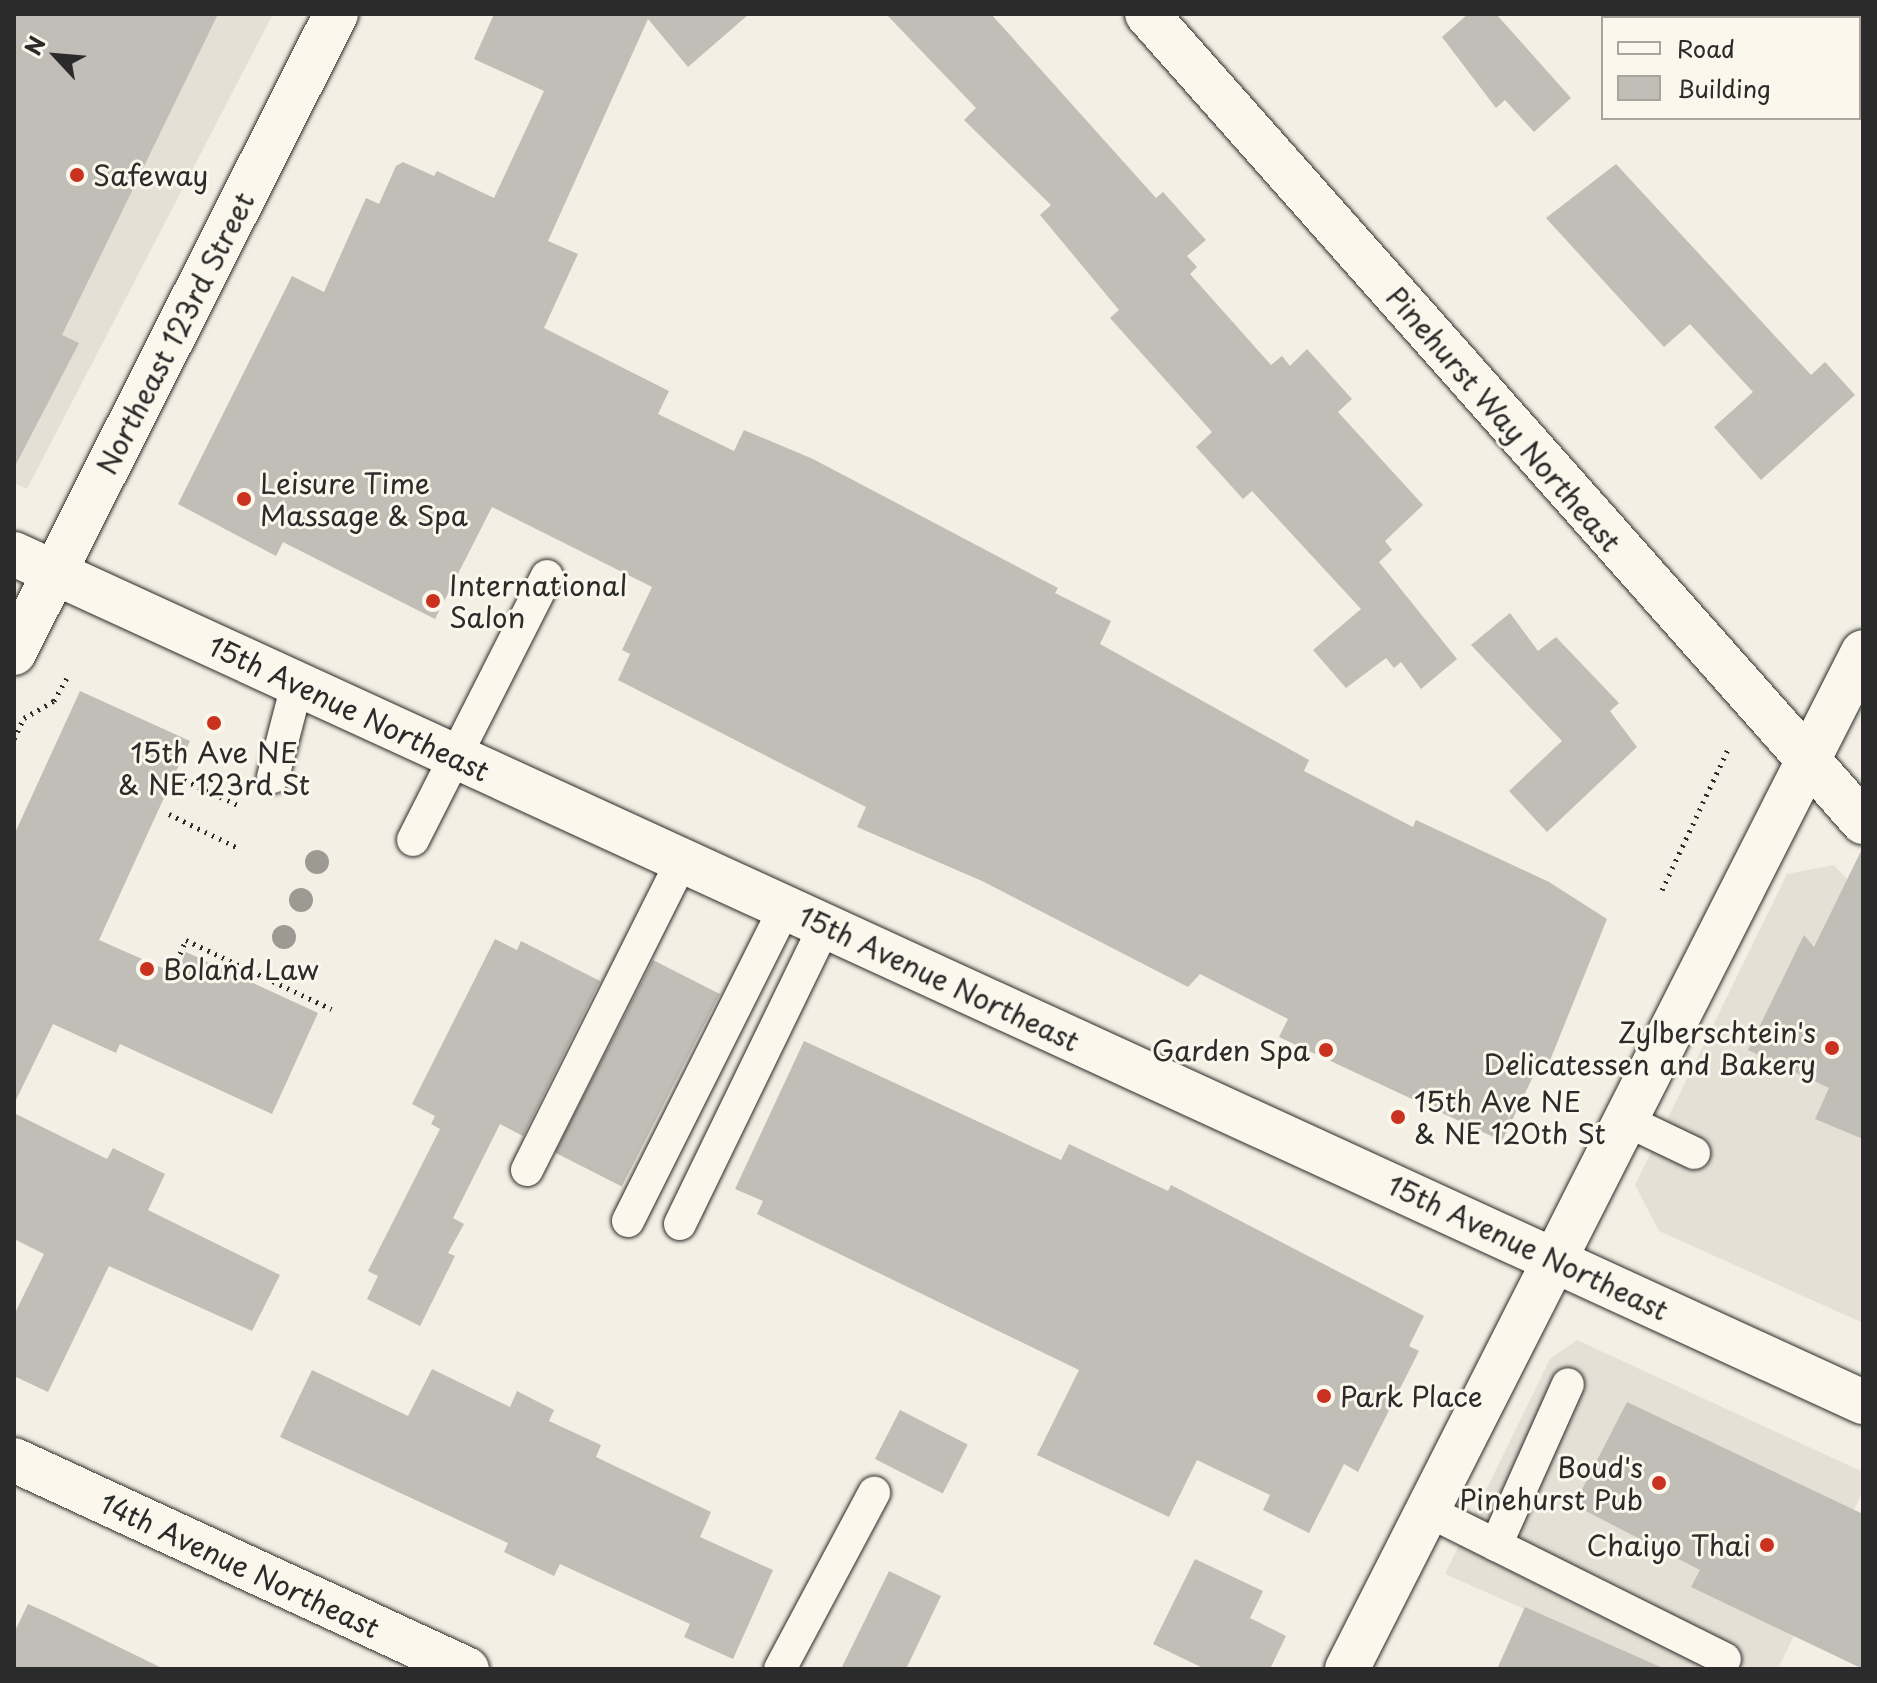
<!DOCTYPE html>
<style>
body{margin:0}
#map{position:relative;width:1877px;height:1683px;overflow:hidden;background:#f3efe4;font-family:"Playpen Sans",sans-serif}
div>[style]{position:absolute}
.built>*{inset:0;background:#e4e0d6}
.building>*{inset:0;background:#c0beb6;transform-origin:0 0}
.path>*{height:5px;margin-top:-2.5px;transform-origin:0;background:repeating-linear-gradient(90deg,#2b2b2b 0 2px,transparent 0 8px)}
.roads{filter:drop-shadow(0 0 2px #2b2b2b) drop-shadow(0 0 2px #2b2b2b)}
.lane>*{height:32px;margin:-16px;padding:0 16px;transform-origin:16px;border-radius:16px;background:#fbf7ec}
.street>*{height:44px;margin:-22px;padding:0 22px;transform-origin:22px;border-radius:22px;background:#fbf7ec}
.secondary>*{height:44px;margin:-22px;padding:0 22px;transform-origin:22px;border-radius:22px;background:#fbf7ec}
.trees>*{width:24px;height:24px;margin:-12px;border-radius:50%;background:#9d9a94}
.dots>*{width:22px;height:22px;translate:-50% -50%;box-sizing:border-box;border:4px solid #fbf7ec;border-radius:50%}
span{translate:-50% -50%;white-space:nowrap;text-align:center;line-height:1.15;-webkit-text-stroke:6px #fbf7ec;paint-order:stroke}
.poi-label{font-size:28px;color:#2b2b2b}
.left{translate:0 -50%;text-align:left}
.right{translate:-100% -50%;text-align:right}
.street-label{font-size:28px;color:#2b2b2b}
.frame{position:absolute;inset:0;border:16px solid #2b2b2b;pointer-events:none}
.legend{position:absolute;left:1601px;top:16px;width:260px;height:104px;box-sizing:border-box;background:#fbf7ec;border:2px solid #a8a59f;margin:0;padding:10px 14px;list-style:none;font-size:24px;color:#2b2b2b}
.legend li{display:flex;align-items:center;gap:16px;height:40px}
.legend b{width:40px;border:2px solid #a8a59f}
.north{position:absolute;left:16px;top:16px;width:80px;height:80px;-webkit-text-stroke:6px #fbf7ec;paint-order:stroke;rotate:296deg;font-size:22px;font-weight:700;line-height:32px;text-align:center;color:#2b2b2b}
.north::after{content:'';display:block;margin:auto;width:28px;height:36px;background:#2b2b2b;clip-path:polygon(50% 0,100% 100%,50% 72%,0 100%)}
</style>
<div id="map">
<div class="built">
<i style="clip-path:polygon(14px 14px,273px 14px,27px 489px,14px 483px)"></i>
<i style="clip-path:polygon(1834px 865px,1863px 896px,1863px 1323px,1659px 1231px,1635px 1185px,1787px 874px)"></i>
<i style="clip-path:polygon(1577px 1340px,1863px 1472px,1863px 1491px,1778px 1669px,1660px 1669px,1445px 1574px,1550px 1359px)"></i>
</div>
<div class="building">
<i style="clip-path:polygon(14px 14px,218px 14px,62px 335px,79px 343px,14px 468px)"></i>
<i style="clip-path:polygon(494px 14px,749px 14px,688px 67px,648px 19px,548px 241px,578px 254px,544px 328px,669px 391px,658px 414px,734px 451px,744px 430px,813px 459px,1058px 588px,1055px 593px,1111px 621px,1100px 644px,1309px 760px,1304px 771px,1413px 827px,1416px 820px,1549px 882px,1607px 919px,1549px 1063px,1541px 1060px,1502px 1141px,1279px 1037px,1288px 1019px,1200px 974px,1188px 987px,982px 881px,857px 827px,866px 807px,618px 680px,630px 654px,622px 650px,652px 587px,492px 507px,435px 619px,283px 542px,276px 556px,178px 504px,292px 276px,324px 292px,366px 198px,379px 204px,396px 166px,403px 162px,434px 176px,437px 171px,494px 198px,544px 91px,474px 59px)"></i>
<i style="clip-path:polygon(886px 14px,991px 14px,1156px 198px,1163px 192px,1206px 240px,1187px 256px,1197px 267px,1190px 274px,1271px 365px,1282px 356px,1290px 366px,1307px 349px,1352px 399px,1338px 412px,1423px 505px,1385px 541px,1392px 550px,1379px 562px,1457px 659px,1421px 689px,1401px 662px,1394px 668px,1386px 658px,1346px 688px,1313px 650px,1361px 609px,1252px 491px,1243px 499px,1196px 447px,1212px 432px,1110px 318px,1119px 310px,1040px 215px,1051px 205px,964px 120px,976px 108px)"></i>
<i style="clip-path:polygon(1468px 14px,1496px 14px,1571px 98px,1534px 132px,1505px 100px,1496px 108px,1442px 37px)"></i>
<i style="clip-path:polygon(1616px 164px,1811px 375px,1825px 362px,1855px 395px,1761px 480px,1714px 427px,1753px 392px,1690px 324px,1664px 347px,1546px 218px)"></i>
<i style="clip-path:polygon(1510px 613px,1538px 651px,1556px 637px,1619px 703px,1610px 711px,1637px 747px,1547px 832px,1509px 791px,1562px 741px,1471px 645px)"></i>
<i style="clip-path:polygon(80px 691px,190px 741px,99px 940px,176px 974px,186px 952px,318px 1013px,272px 1114px,120px 1044px,116px 1053px,53px 1024px,14px 1104px,14px 835px)"></i>
<i style="clip-path:polygon(1863px 847px,1863px 1139px,1815px 1119px,1829px 1088px,1748px 1050px,1804px 935px,1814px 947px)"></i>
<i style="clip-path:polygon(495px 939px,517px 950px,521px 941px,600px 981px,523px 1136px,500px 1124px,453px 1218px,464px 1224px,448px 1253px,455px 1256px,420px 1326px,367px 1299px,378px 1276px,368px 1271px,440px 1129px,431px 1124px,435px 1116px,412px 1104px)"></i>
<i style="left:653px;top:960px;width:75px;height:216px;rotate:27deg"></i>
<i style="clip-path:polygon(804px 1041px,1061px 1160px,1069px 1144px,1168px 1191px,1171px 1185px,1424px 1316px,1409px 1346px,1419px 1351px,1358px 1472px,1344px 1464px,1309px 1533px,1263px 1510px,1270px 1495px,1197px 1460px,1169px 1517px,1037px 1455px,1079px 1370px,757px 1214px,763px 1201px,735px 1189px)"></i>
<i style="clip-path:polygon(14px 1113px,107px 1159px,113px 1148px,165px 1174px,148px 1210px,280px 1275px,252px 1331px,109px 1266px,48px 1392px,14px 1376px,14px 1315px,44px 1254px,14px 1239px)"></i>
<i style="clip-path:polygon(432px 1369px,510px 1407px,517px 1391px,554px 1410px,549px 1421px,601px 1445px,596px 1457px,711px 1512px,700px 1537px,773px 1570px,733px 1659px,684px 1637px,690px 1624px,560px 1564px,554px 1576px,504px 1552px,508px 1543px,280px 1437px,312px 1370px,408px 1416px)"></i>
<i style="clip-path:polygon(1627px 1402px,1863px 1514px,1863px 1669px,1691px 1587px,1700px 1570px,1574px 1505px)"></i>
<i style="left:900px;top:1410px;width:76px;height:55px;rotate:27deg"></i>
<i style="clip-path:polygon(1195px 1559px,1263px 1591px,1250px 1618px,1286px 1636px,1270px 1669px,1205px 1669px,1153px 1644px)"></i>
<i style="clip-path:polygon(889px 1571px,941px 1596px,906px 1669px,841px 1669px)"></i>
<i style="clip-path:polygon(28px 1604px,57px 1617px,164px 1669px,14px 1669px,14px 1633px)"></i>
<i style="clip-path:polygon(1525px 1607px,1665px 1669px,1497px 1669px)"></i>
</div>
<div class="path">
<i style="left:14px;top:739px;width:23px;rotate:-65deg"></i>
<i style="left:24px;top:718px;width:34px;rotate:-30deg"></i>
<i style="left:54px;top:701px;width:26px;rotate:-61deg"></i>
<i style="left:184px;top:780px;width:60px;rotate:24.8deg"></i>
<i style="left:169px;top:814px;width:79px;rotate:26.2deg"></i>
<i style="left:1662px;top:890px;width:158px;rotate:-64.9deg"></i>
<i style="left:177px;top:961px;width:23px;rotate:-67deg"></i>
<i style="left:186px;top:940px;width:161px;rotate:25.4deg"></i>
</div>
<div class="roads">
<div class="lane">
<i style="left:273px;top:777px;width:95px;rotate:-75.4deg"></i>
<i style="left:413px;top:840px;width:296px;rotate:-63.1deg"></i>
<i style="left:1621px;top:1118px;width:81px;rotate:25.6deg"></i>
<i style="left:527px;top:1170px;width:347px;rotate:-63.4deg"></i>
<i style="left:628px;top:1221px;width:351px;rotate:-63.4deg"></i>
<i style="left:680px;top:1224px;width:332px;rotate:-64.1deg"></i>
<i style="left:1426px;top:1510px;width:334px;rotate:26.5deg"></i>
<i style="left:1496px;top:1545px;width:176px;rotate:-65.9deg"></i>
<i style="left:780px;top:1669px;width:200px;rotate:-61.9deg"></i>
</div>
<div class="street">
<i style="left:1147px;top:14px;width:1080px;rotate:48.45deg"></i>
<i style="left:14px;top:653px;width:716px;rotate:-63.26deg"></i>
<i style="left:14px;top:1460px;width:499px;rotate:24.8deg"></i>
<i style="left:1347px;top:1669px;width:1140px;rotate:-63.1deg"></i>
</div>
<div class="secondary">
<i style="left:14px;top:554px;width:2034px;rotate:24.64deg"></i>
</div>
</div>
<div class="trees">
<i style="left:317px;top:862px"></i>
<i style="left:301px;top:900px"></i>
<i style="left:284px;top:937px"></i>
</div>
<div class="dots">
<i style="left:77px;top:175px;background:#c8321e"></i>
<i style="left:244px;top:499px;background:#c8321e"></i>
<i style="left:433px;top:601px;background:#c8321e"></i>
<i style="left:214px;top:723px;background:#c8321e"></i>
<i style="left:147px;top:969px;background:#c8321e"></i>
<i style="left:1832px;top:1048px;background:#c8321e"></i>
<i style="left:1326px;top:1050px;background:#c8321e"></i>
<i style="left:1398px;top:1117px;background:#c8321e"></i>
<i style="left:1324px;top:1396px;background:#c8321e"></i>
<i style="left:1659px;top:1483px;background:#c8321e"></i>
<i style="left:1767px;top:1545px;background:#c8321e"></i>
</div>
<div class="poi-label">
<span class="left" style="left:93px;top:175px">Safeway</span>
<span class="left" style="left:260px;top:499px">Leisure Time<br>Massage &amp; Spa</span>
<span class="left" style="left:449px;top:601px">International<br>Salon</span>
<span style="left:214px;top:768px">15th Ave NE<br>&amp; NE 123rd St</span>
<span class="left" style="left:163px;top:969px">Boland Law</span>
<span class="right" style="left:1816px;top:1048px">Zylberschtein's<br>Delicatessen and Bakery</span>
<span class="right" style="left:1310px;top:1050px">Garden Spa</span>
<span class="left" style="left:1414px;top:1117px">15th Ave NE<br>&amp; NE 120th St</span>
<span class="left" style="left:1340px;top:1396px">Park Place</span>
<span class="right" style="left:1643px;top:1483px">Boud's<br>Pinehurst Pub</span>
<span class="right" style="left:1751px;top:1545px">Chaiyo Thai</span>
</div>
<div class="street-label">
<span style="left:175px;top:333px;rotate:-63deg">Northeast 123rd Street</span>
<span style="left:1504px;top:419px;rotate:49deg">Pinehurst Way Northeast</span>
<span style="left:349px;top:708px;rotate:25deg">15th Avenue Northeast</span>
<span style="left:939px;top:978px;rotate:25deg">15th Avenue Northeast</span>
<span style="left:1528px;top:1247px;rotate:25deg">15th Avenue Northeast</span>
<span style="left:240px;top:1565px;rotate:25deg">14th Avenue Northeast</span>
</div>
<div class="frame"></div>
<ul class="legend">
<li><b style="height:10px;background:#fbf7ec"></b>Road</li>
<li><b style="height:22px;background:#c0beb6"></b>Building</li>
</ul>
<div class="north">N</div>
</div>
